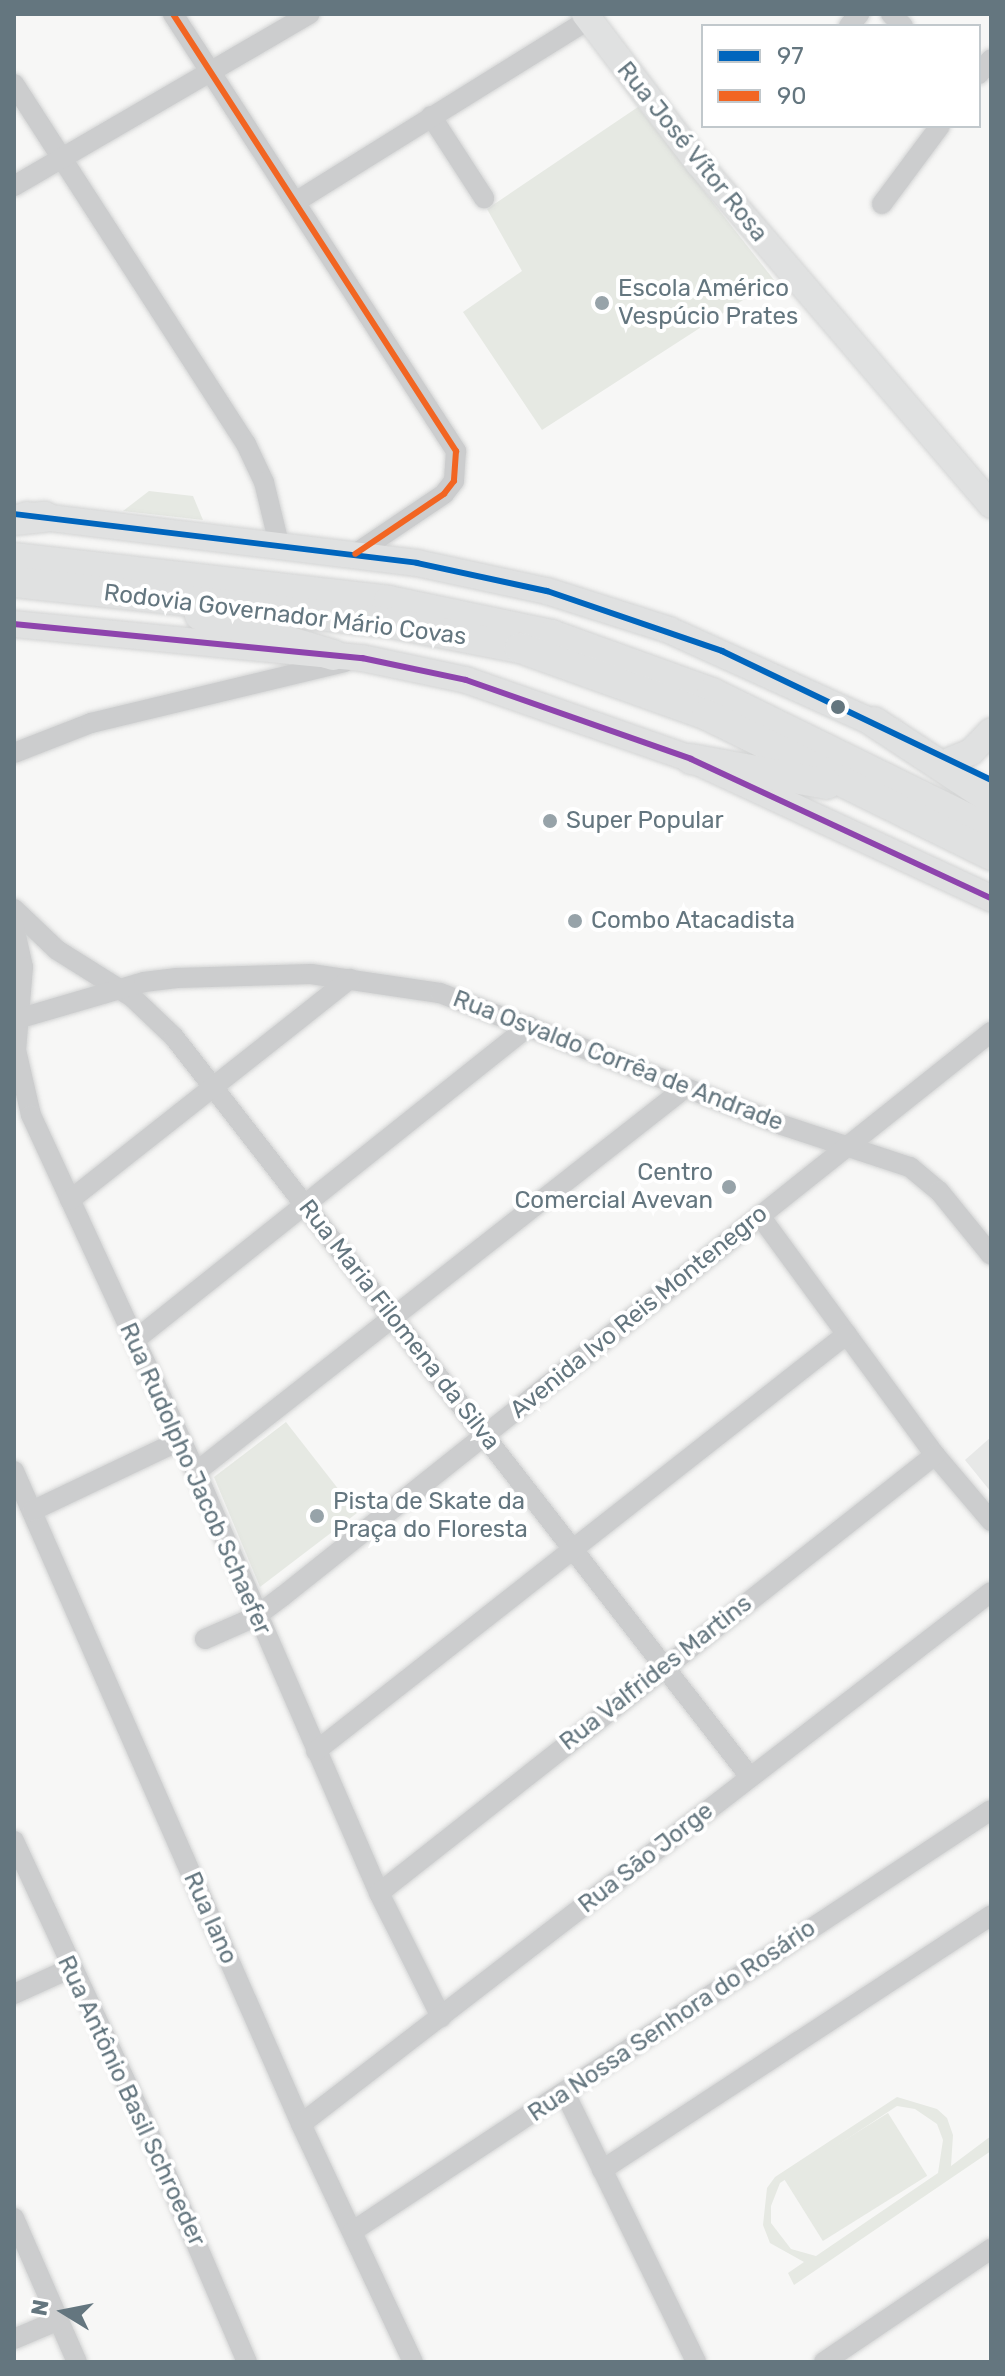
<!DOCTYPE html>
<meta charset="utf-8">
<style>
body{margin:0}
#map{position:relative;width:1005px;height:2376px;overflow:hidden;background:#f7f7f6;font-family:Rubik,sans-serif}
div>[style]{position:absolute}
.built>*{inset:0;background:#e7e8e7}
.green>*{inset:0;background:#e6e9e3;transform-origin:0 0}
.roads{filter:drop-shadow(0 0 2px #d3d4d4) drop-shadow(0 0 2px #d3d4d4)}
.minor>*{height:20px;margin:-10px;padding:0 10px;transform-origin:10px;border-radius:10px;background:#cccdce}
.major>*{height:26px;margin:-13px;padding:0 13px;transform-origin:13px;border-radius:13px;background:#e0e1e1}
.highway>*{height:30px;margin:-15px;padding:0 15px;transform-origin:15px;border-radius:15px;background:#e0e1e1}
.bus-1>*{height:6px;margin:-3px;padding:0 3px;transform-origin:3px;border-radius:3px;background:#0065bd}
.bus-2>*{height:6px;margin:-3px;padding:0 3px;transform-origin:3px;border-radius:3px;background:#f26522}
.bus-3>*{height:6px;margin:-3px;padding:0 3px;transform-origin:3px;border-radius:3px;background:#8e44ad}
.dots>*{width:22px;height:22px;translate:-50% -50%;box-sizing:border-box;border:4px solid #fff;border-radius:50%}
span{translate:-50% -50%;white-space:nowrap;text-align:center;line-height:1.15;-webkit-text-stroke:8px #fff;paint-order:stroke}
.street-label{font-size:24px;color:#64767f}
.poi-label{font-size:24px;color:#64767f}
.left{translate:0 -50%;text-align:left}
.right{translate:-100% -50%;text-align:right}
.frame{position:absolute;inset:0;border:16px solid #64767f;pointer-events:none}
.legend{position:absolute;left:701px;top:24px;width:280px;height:104px;box-sizing:border-box;background:#fff;border:2px solid #c1c8cc;margin:0;padding:10px 14px;list-style:none;font-size:24px;color:#64767f}
.legend li{display:flex;align-items:center;gap:16px;height:40px}
.legend b{width:40px;border:2px solid #c1c8cc}
.north{position:absolute;left:24px;top:2272px;width:80px;height:80px;-webkit-text-stroke:6px #fff;paint-order:stroke;rotate:280deg;font-size:22px;font-weight:700;line-height:32px;text-align:center;color:#64767f}
.north::after{content:'';display:block;margin:auto;width:28px;height:36px;background:#64767f;clip-path:polygon(50% 0,100% 100%,50% 72%,0 100%)}
</style>
<div id="map">
<div class="built">
<i style="clip-path:polygon(991px 1437px,991px 1492px,965px 1460px)"></i>
</div>
<div class="green">
<i style="clip-path:polygon(638px 107px,774px 280px,542px 430px,463px 312px,522px 271px,487px 209px)"></i>
<i style="clip-path:polygon(149px 491px,193px 496px,203px 520px,123px 511px)"></i>
<i style="clip-path:polygon(286px 1422px,357px 1513px,260px 1587px,214px 1477px)"></i>
<i style="clip-path:polygon(evenodd,897px 2097px,937px 2109px,947px 2118px,953px 2135px,951px 2166px,991px 2136px,991px 2151px,794px 2285px,788px 2273px,804px 2262px,770px 2243px,763px 2225px,767px 2188px,775px 2177px,897px 2097px,897px 2106px,915px 2109px,937px 2124px,943px 2140px,938px 2173px,816px 2256px,791px 2249px,771px 2223px,771px 2206px,780px 2183px,897px 2106px)"></i>
<i style="left:888px;top:2113px;width:74px;height:123px;rotate:58deg"></i>
</div>
<div class="roads">
<div class="minor">
<i style="left:173px;top:14px;width:521px;rotate:57.07deg"></i>
<i style="left:456px;top:451px;width:30px;rotate:94deg"></i>
<i style="left:454px;top:481px;width:16px;rotate:128deg"></i>
<i style="left:444px;top:494px;width:107px;rotate:146deg"></i>
<i style="left:891px;top:14px;width:17px;rotate:45deg"></i>
<i style="left:849px;top:26px;width:16px;rotate:-50deg"></i>
<i style="left:979px;top:74px;width:19px;rotate:-51deg"></i>
<i style="left:14px;top:84px;width:428px;rotate:57.2deg"></i>
<i style="left:246px;top:444px;width:42px;rotate:64.7deg"></i>
<i style="left:264px;top:482px;width:64px;rotate:76.4deg"></i>
<i style="left:431px;top:116px;width:98px;rotate:57.1deg"></i>
<i style="left:14px;top:186px;width:342px;rotate:-30.2deg"></i>
<i style="left:297px;top:201px;width:343px;rotate:-31.9deg"></i>
<i style="left:882px;top:204px;width:97px;rotate:-53.4deg"></i>
<i style="left:14px;top:753px;width:83px;rotate:-21.3deg"></i>
<i style="left:91px;top:723px;width:261px;rotate:-13.5deg"></i>
<i style="left:14px;top:909px;width:59px;rotate:43.6deg"></i>
<i style="left:57px;top:950px;width:89px;rotate:32.1deg"></i>
<i style="left:132px;top:997px;width:58px;rotate:43.6deg"></i>
<i style="left:174px;top:1037px;width:938px;rotate:52.1deg"></i>
<i style="left:14px;top:927px;width:41px;rotate:77.3deg"></i>
<i style="left:23px;top:967px;width:83px;rotate:94.8deg"></i>
<i style="left:16px;top:1050px;width:67px;rotate:77deg"></i>
<i style="left:31px;top:1115px;width:393px;rotate:65.2deg"></i>
<i style="left:196px;top:1472px;width:459px;rotate:66.5deg"></i>
<i style="left:379px;top:1893px;width:139px;rotate:63.4deg"></i>
<i style="left:14px;top:1020px;width:135px;rotate:-16.3deg"></i>
<i style="left:144px;top:982px;width:33px;rotate:-7deg"></i>
<i style="left:177px;top:978px;width:134px;rotate:-1.7deg"></i>
<i style="left:311px;top:974px;width:130px;rotate:8.4deg"></i>
<i style="left:440px;top:993px;width:367px;rotate:21.1deg"></i>
<i style="left:782px;top:1125px;width:135px;rotate:18.2deg"></i>
<i style="left:910px;top:1167px;width:38px;rotate:40deg"></i>
<i style="left:939px;top:1191px;width:82px;rotate:50.9deg"></i>
<i style="left:70px;top:1200px;width:357px;rotate:-38.3deg"></i>
<i style="left:760px;top:1216px;width:296px;rotate:53.8deg"></i>
<i style="left:935px;top:1455px;width:87px;rotate:49.7deg"></i>
<i style="left:135px;top:1340px;width:504px;rotate:-38.55deg"></i>
<i style="left:14px;top:1471px;width:713px;rotate:66.27deg"></i>
<i style="left:301px;top:2124px;width:263px;rotate:64.8deg"></i>
<i style="left:196px;top:1472px;width:622px;rotate:-38.14deg"></i>
<i style="left:32px;top:1511px;width:165px;rotate:-25.5deg"></i>
<i style="left:205px;top:1639px;width:55px;rotate:-23.7deg"></i>
<i style="left:255px;top:1617px;width:35px;rotate:-37deg"></i>
<i style="left:283px;top:1596px;width:905px;rotate:-38.54deg"></i>
<i style="left:316px;top:1751px;width:675px;rotate:-38.14deg"></i>
<i style="left:14px;top:1841px;width:297px;rotate:65.1deg"></i>
<i style="left:139px;top:2110px;width:274px;rotate:66.8deg"></i>
<i style="left:379px;top:1893px;width:708px;rotate:-38.23deg"></i>
<i style="left:14px;top:1994px;width:60px;rotate:-24.4deg"></i>
<i style="left:565px;top:2093px;width:299px;rotate:64deg"></i>
<i style="left:301px;top:2124px;width:871px;rotate:-37.63deg"></i>
<i style="left:602px;top:2170px;width:465px;rotate:-33.2deg"></i>
<i style="left:14px;top:2218px;width:157px;rotate:66.4deg"></i>
<i style="left:353px;top:2231px;width:764px;rotate:-33.42deg"></i>
<i style="left:14px;top:2339px;width:49px;rotate:-22.9deg"></i>
<i style="left:824px;top:2362px;width:202px;rotate:-34.1deg"></i>
</div>
<div class="major">
<i style="left:585px;top:14px;width:188px;rotate:52.8deg"></i>
<i style="left:699px;top:164px;width:449px;rotate:49.4deg"></i>
<i style="left:26px;top:515px;width:394px;rotate:7deg"></i>
<i style="left:417px;top:563px;width:133px;rotate:12.2deg"></i>
<i style="left:547px;top:591px;width:128px;rotate:17.7deg"></i>
<i style="left:669px;top:630px;width:245px;rotate:24.4deg"></i>
<i style="left:14px;top:624px;width:350px;rotate:5.6deg"></i>
<i style="left:362px;top:658px;width:106px;rotate:11.9deg"></i>
<i style="left:466px;top:680px;width:238px;rotate:19.3deg"></i>
<i style="left:691px;top:759px;width:331px;rotate:24.9deg"></i>
<i style="left:951px;top:760px;width:22px;rotate:-22deg"></i>
<i style="left:971px;top:752px;width:29px;rotate:-46deg"></i>
</div>
<div class="highway">
<i style="left:14px;top:520px;width:31px;rotate:-6deg"></i>
<i style="left:14px;top:558px;width:377px;rotate:6.5deg"></i>
<i style="left:389px;top:601px;width:167px;rotate:11.8deg"></i>
<i style="left:552px;top:635px;width:170px;rotate:19.9deg"></i>
<i style="left:712px;top:693px;width:311px;rotate:26.2deg"></i>
<i style="left:14px;top:582px;width:379px;rotate:6.2deg"></i>
<i style="left:391px;top:623px;width:131px;rotate:11deg"></i>
<i style="left:520px;top:648px;width:199px;rotate:19.7deg"></i>
<i style="left:707px;top:715px;width:317px;rotate:26.2deg"></i>
<i style="left:200px;top:615px;width:139px;rotate:16.7deg"></i>
<i style="left:874px;top:722px;width:140px;rotate:33.3deg"></i>
<i style="left:691px;top:759px;width:138px;rotate:10.4deg"></i>
</div>
</div>
<div class="bus-1">
<i style="left:14px;top:514px;width:406px;rotate:6.9deg"></i>
<i style="left:417px;top:563px;width:133px;rotate:12.2deg"></i>
<i style="left:547px;top:591px;width:185px;rotate:18.9deg"></i>
<i style="left:722px;top:651px;width:298px;rotate:25.6deg"></i>
</div>
<div class="bus-2">
<i style="left:173px;top:14px;width:521px;rotate:57.07deg"></i>
<i style="left:456px;top:451px;width:30px;rotate:94deg"></i>
<i style="left:454px;top:481px;width:16px;rotate:128deg"></i>
<i style="left:444px;top:494px;width:107px;rotate:146deg"></i>
</div>
<div class="bus-3">
<i style="left:14px;top:624px;width:350px;rotate:5.6deg"></i>
<i style="left:362px;top:658px;width:106px;rotate:11.9deg"></i>
<i style="left:466px;top:680px;width:238px;rotate:19.3deg"></i>
<i style="left:691px;top:759px;width:331px;rotate:24.9deg"></i>
</div>
<div class="dots">
<i style="left:602px;top:303px;background:#97a3a9"></i>
<i style="left:838px;top:707px;background:#64767f"></i>
<i style="left:550px;top:821px;background:#97a3a9"></i>
<i style="left:575px;top:921px;background:#97a3a9"></i>
<i style="left:729px;top:1187px;background:#97a3a9"></i>
<i style="left:317px;top:1516px;background:#97a3a9"></i>
</div>
<div class="street-label">
<span style="left:692px;top:152px;rotate:51deg">Rua José Vítor Rosa</span>
<span style="left:285px;top:615px;rotate:7deg">Rodovia Governador Mário Covas</span>
<span style="left:618px;top:1061px;rotate:21deg">Rua Osvaldo Corrêa de Andrade</span>
<span style="left:639px;top:1312px;rotate:-39deg">Avenida Ivo Reis Montenegro</span>
<span style="left:399px;top:1325px;rotate:52deg">Rua Maria Filomena da Silva</span>
<span style="left:195px;top:1479px;rotate:66deg">Rua Rudolpho Jacob Schaefer</span>
<span style="left:656px;top:1673px;rotate:-38deg">Rua Valfrides Martins</span>
<span style="left:646px;top:1858px;rotate:-38deg">Rua São Jorge</span>
<span style="left:210px;top:1918px;rotate:66deg">Rua Iano</span>
<span style="left:672px;top:2021px;rotate:-34deg">Rua Nossa Senhora do Rosário</span>
<span style="left:131px;top:2101px;rotate:65deg">Rua Antônio Basil Schroeder</span>
</div>
<div class="poi-label">
<span class="left" style="left:618px;top:303px">Escola Américo<br>Vespúcio Prates</span>
<span class="left" style="left:566px;top:821px">Super Popular</span>
<span class="left" style="left:591px;top:921px">Combo Atacadista</span>
<span class="right" style="left:713px;top:1187px">Centro<br>Comercial Avevan</span>
<span class="left" style="left:333px;top:1516px">Pista de Skate da<br>Praça do Floresta</span>
</div>
<div class="frame"></div>
<ul class="legend">
<li><b style="height:10px;background:#0065bd"></b>97</li>
<li><b style="height:10px;background:#f26522"></b>90</li>
</ul>
<div class="north">N</div>
</div>
